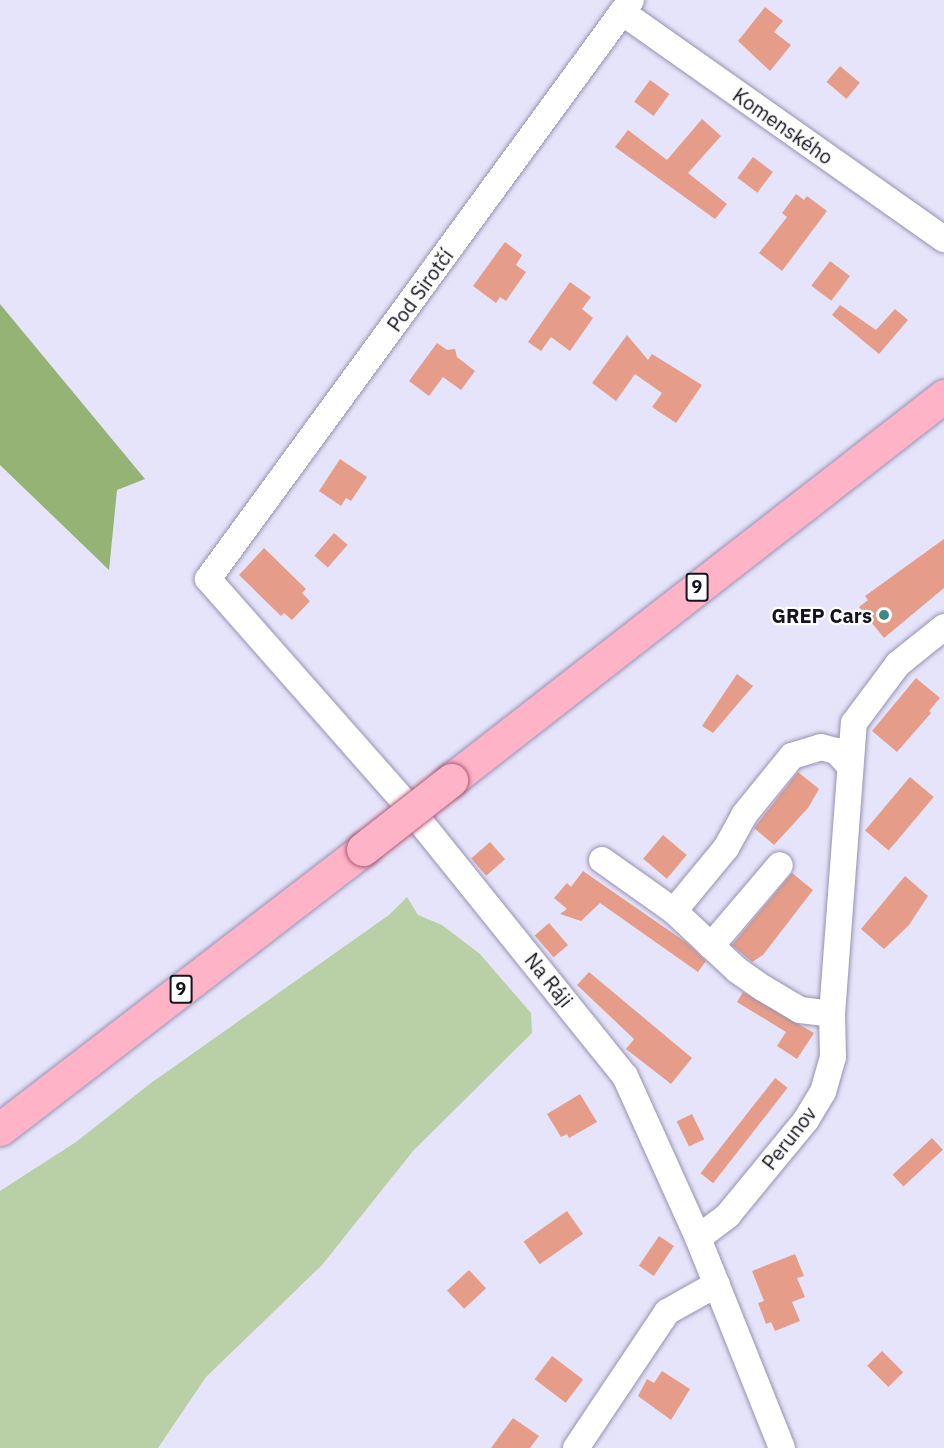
<!DOCTYPE html>
<meta charset="utf-8">
<style>
body{margin:0}
#map{position:relative;width:944px;height:1448px;overflow:hidden;background:#e6e4fa;font-family:"IBM Plex Sans",sans-serif}
div>[style]{position:absolute}
.green>*{inset:0;background:#b9cfa5}
.forest>*{inset:0;background:#94b374}
.building>*{inset:0;background:#e59d89;transform-origin:0 0}
.roads{filter:drop-shadow(0 0 2px #9691b3) drop-shadow(0 0 2px #9691b3)}
.minor>*{height:26px;margin:-13px;padding:0 13px;transform-origin:13px;border-radius:13px;background:#fff}
.primary>*{height:33px;margin:-16.5px;padding:0 16.5px;transform-origin:16.5px;border-radius:16.5px;background:#feb3c7}
.bridges{filter:drop-shadow(0 0 2px #ac5a74) drop-shadow(0 0 2px #ac5a74)}
.primary-bridge>*{height:33px;margin:-16.5px;padding:0 16.5px;transform-origin:16.5px;border-radius:16.5px;background:#feb3c7}
.dots>*{width:16px;height:16px;translate:-50% -50%;box-sizing:border-box;border:3px solid #fff;border-radius:50%}
span{translate:-50% -50%;white-space:nowrap;text-align:center;line-height:1.15;-webkit-text-stroke:4.5px #fff;paint-order:stroke}
.shield-label span{padding:2px 4px;background:#fff;border:2px solid;border-radius:4px;-webkit-text-stroke-width:0}
.shield-label{font-size:18px;color:#15131f;font-weight:700}
.street-label{font-size:20px;color:#15131f}
.poi-label{font-size:20px;color:#15131f;font-weight:700}
.right{translate:-100% -50%;text-align:right}
</style>
<div id="map">
<div class="green">
<i style="clip-path:polygon(407px 897px,418px 915px,442px 925px,480px 954px,531px 1013px,532px 1033px,413px 1151px,322px 1265px,206px 1377px,158px 1448px,0 1448px,0 1191px,76px 1142px,151px 1083px,389px 915px)"></i>
</div>
<div class="forest">
<i style="clip-path:polygon(0 304px,145px 479px,117px 490px,109px 570px,0 465px)"></i>
</div>
<div class="building">
<i style="clip-path:polygon(765px 7px,783px 21px,774px 32px,791px 45px,770px 71px,738px 41px)"></i>
<i style="left:840px;top:66px;width:26px;height:21px;rotate:40deg"></i>
<i style="left:650px;top:80px;width:24px;height:27px;rotate:36deg"></i>
<i style="clip-path:polygon(702px 119px,721px 136px,688px 173px,727px 204px,715px 219px,615px 147px,628px 130px,667px 160px)"></i>
<i style="left:753px;top:157px;width:25px;height:26px;rotate:37deg"></i>
<i style="clip-path:polygon(796px 194px,804px 200px,807px 196px,827px 211px,782px 271px,759px 253px,787px 217px,782px 213px)"></i>
<i style="clip-path:polygon(505px 242px,522px 255px,516px 265px,526px 272px,506px 301px,500px 297px,496px 303px,473px 286px)"></i>
<i style="left:830px;top:261px;width:25px;height:31px;rotate:37deg"></i>
<i style="clip-path:polygon(570px 282px,591px 297px,582px 309px,593px 318px,570px 351px,551px 337px,541px 351px,528px 342px)"></i>
<i style="clip-path:polygon(840px 305px,876px 330px,895px 309px,908px 320px,879px 354px,832px 315px)"></i>
<i style="clip-path:polygon(627px 335px,648px 360px,652px 354px,702px 385px,676px 423px,652px 407px,662px 393px,635px 374px,616px 401px,592px 383px)"></i>
<i style="clip-path:polygon(437px 343px,447px 350px,455px 349px,457px 357px,475px 371px,461px 390px,443px 377px,429px 396px,409px 381px)"></i>
<i style="clip-path:polygon(340px 459px,367px 477px,351px 501px,346px 498px,341px 506px,319px 491px)"></i>
<i style="left:334px;top:533px;width:18px;height:30px;rotate:41deg"></i>
<i style="clip-path:polygon(944px 539px,944px 588px,884px 638px,859px 607px,868px 600px,865px 596px)"></i>
<i style="clip-path:polygon(264px 548px,306px 589px,302px 593px,310px 601px,292px 620px,284px 613px,281px 616px,239px 575px)"></i>
<i style="clip-path:polygon(737px 674px,753px 686px,713px 733px,702px 726px)"></i>
<i style="clip-path:polygon(916px 678px,940px 698px,929px 711px,931px 713px,897px 752px,872px 731px)"></i>
<i style="clip-path:polygon(798px 772px,819px 789px,808px 808px,774px 845px,754px 828px)"></i>
<i style="left:910px;top:777px;width:31px;height:70px;rotate:40deg"></i>
<i style="left:663px;top:835px;width:31px;height:31px;rotate:40deg"></i>
<i style="left:490px;top:842px;width:23px;height:25px;rotate:49deg"></i>
<i style="clip-path:polygon(583px 871px,687px 943px,706px 961px,698px 972px,600px 903px,581px 921px,560px 914px,567px 909px,554px 898px,567px 883px,571px 887px)"></i>
<i style="clip-path:polygon(792px 873px,813px 890px,763px 955px,752px 962px,732px 945px)"></i>
<i style="clip-path:polygon(905px 876px,928px 896px,909px 925px,884px 949px,861px 929px)"></i>
<i style="left:549px;top:923px;width:29px;height:19px;rotate:49deg"></i>
<i style="clip-path:polygon(589px 972px,692px 1058px,671px 1084px,626px 1049px,634px 1039px,577px 985px)"></i>
<i style="clip-path:polygon(743px 992px,814px 1033px,797px 1059px,777px 1046px,786px 1032px,737px 1002px)"></i>
<i style="left:775px;top:1078px;width:16px;height:121px;rotate:38deg"></i>
<i style="clip-path:polygon(580px 1094px,597px 1122px,569px 1138px,567px 1134px,561px 1137px,547px 1114px)"></i>
<i style="left:692px;top:1114px;width:28px;height:17px;rotate:64deg"></i>
<i style="left:932px;top:1138px;width:16px;height:54px;rotate:47deg"></i>
<i style="left:567px;top:1211px;width:28px;height:53px;rotate:55deg"></i>
<i style="left:659px;top:1236px;width:18px;height:36px;rotate:34deg"></i>
<i style="clip-path:polygon(795px 1254px,804px 1276px,797px 1278px,805px 1297px,792px 1302px,800px 1321px,775px 1331px,771px 1322px,766px 1324px,758px 1303px,764px 1301px,752px 1271px)"></i>
<i style="left:469px;top:1270px;width:25px;height:30px;rotate:47deg"></i>
<i style="left:882px;top:1351px;width:30px;height:21px;rotate:45deg"></i>
<i style="left:552px;top:1356px;width:39px;height:29px;rotate:37deg"></i>
<i style="clip-path:polygon(662px 1371px,690px 1389px,671px 1420px,638px 1396px,647px 1379px,654px 1383px)"></i>
<i style="clip-path:polygon(513px 1418px,539px 1436px,530px 1448px,491px 1448px)"></i>
</div>
<div class="roads">
<div class="minor">
<i style="left:631px;top:0;width:717px;rotate:126.15deg"></i>
<i style="left:208px;top:579px;width:293px;rotate:48.6deg"></i>
<i style="left:402px;top:799px;width:356px;rotate:51.2deg"></i>
<i style="left:625px;top:1076px;width:178px;rotate:65.7deg"></i>
<i style="left:698px;top:1238px;width:226px;rotate:68.2deg"></i>
<i style="left:622px;top:12px;width:394px;rotate:35.2deg"></i>
<i style="left:602px;top:860px;width:88px;rotate:35.3deg"></i>
<i style="left:674px;top:911px;width:86px;rotate:43.1deg"></i>
<i style="left:737px;top:970px;width:32px;rotate:35deg"></i>
<i style="left:763px;top:988px;width:43px;rotate:30.7deg"></i>
<i style="left:800px;top:1010px;width:32px;rotate:7deg"></i>
<i style="left:674px;top:911px;width:82px;rotate:-50.5deg"></i>
<i style="left:726px;top:848px;width:38px;rotate:-61deg"></i>
<i style="left:744px;top:815px;width:76px;rotate:-50.9deg"></i>
<i style="left:792px;top:756px;width:30px;rotate:-17deg"></i>
<i style="left:821px;top:747px;width:16px;rotate:15deg"></i>
<i style="left:836px;top:751px;width:18px;rotate:47deg"></i>
<i style="left:711px;top:946px;width:106px;rotate:-49.6deg"></i>
<i style="left:698px;top:1238px;width:38px;rotate:-37deg"></i>
<i style="left:728px;top:1215px;width:123px;rotate:-50.6deg"></i>
<i style="left:806px;top:1120px;width:33px;rotate:-59deg"></i>
<i style="left:823px;top:1092px;width:36px;rotate:-74deg"></i>
<i style="left:833px;top:1057px;width:43px;rotate:-91.3deg"></i>
<i style="left:832px;top:1014px;width:292px;rotate:-85.7deg"></i>
<i style="left:854px;top:723px;width:74px;rotate:-53.3deg"></i>
<i style="left:898px;top:664px;width:59px;rotate:-38.8deg"></i>
<i style="left:576px;top:1448px;width:164px;rotate:-56.2deg"></i>
<i style="left:667px;top:1312px;width:57px;rotate:-29.2deg"></i>
</div>
<div class="primary">
<i style="left:451px;top:780px;width:625px;rotate:-37.92deg"></i>
<i style="left:0;top:1129px;width:458px;rotate:-37.6deg"></i>
</div>
</div>
<div class="bridges">
<div class="primary-bridge">
<i style="left:363px;top:849px;width:112px;rotate:-38.1deg"></i>
</div>
</div>
<div class="dots">
<i style="left:884px;top:615px;background:#408885"></i>
</div>
<div class="shield-label">
<span style="left:697px;top:587px">9</span>
<span style="left:181px;top:989px">9</span>
</div>
<div class="street-label">
<span style="left:783px;top:126px;rotate:35deg">Komenského</span>
<span style="left:420px;top:290px;rotate:-54deg">Pod Sirotčí</span>
<span style="left:549px;top:980px;rotate:51deg">Na Ráji</span>
<span style="left:789px;top:1138px;rotate:-52deg">Perunov</span>
</div>
<div class="poi-label">
<span class="right" style="left:872px;top:615px">GREP Cars</span>
</div>
</div>
